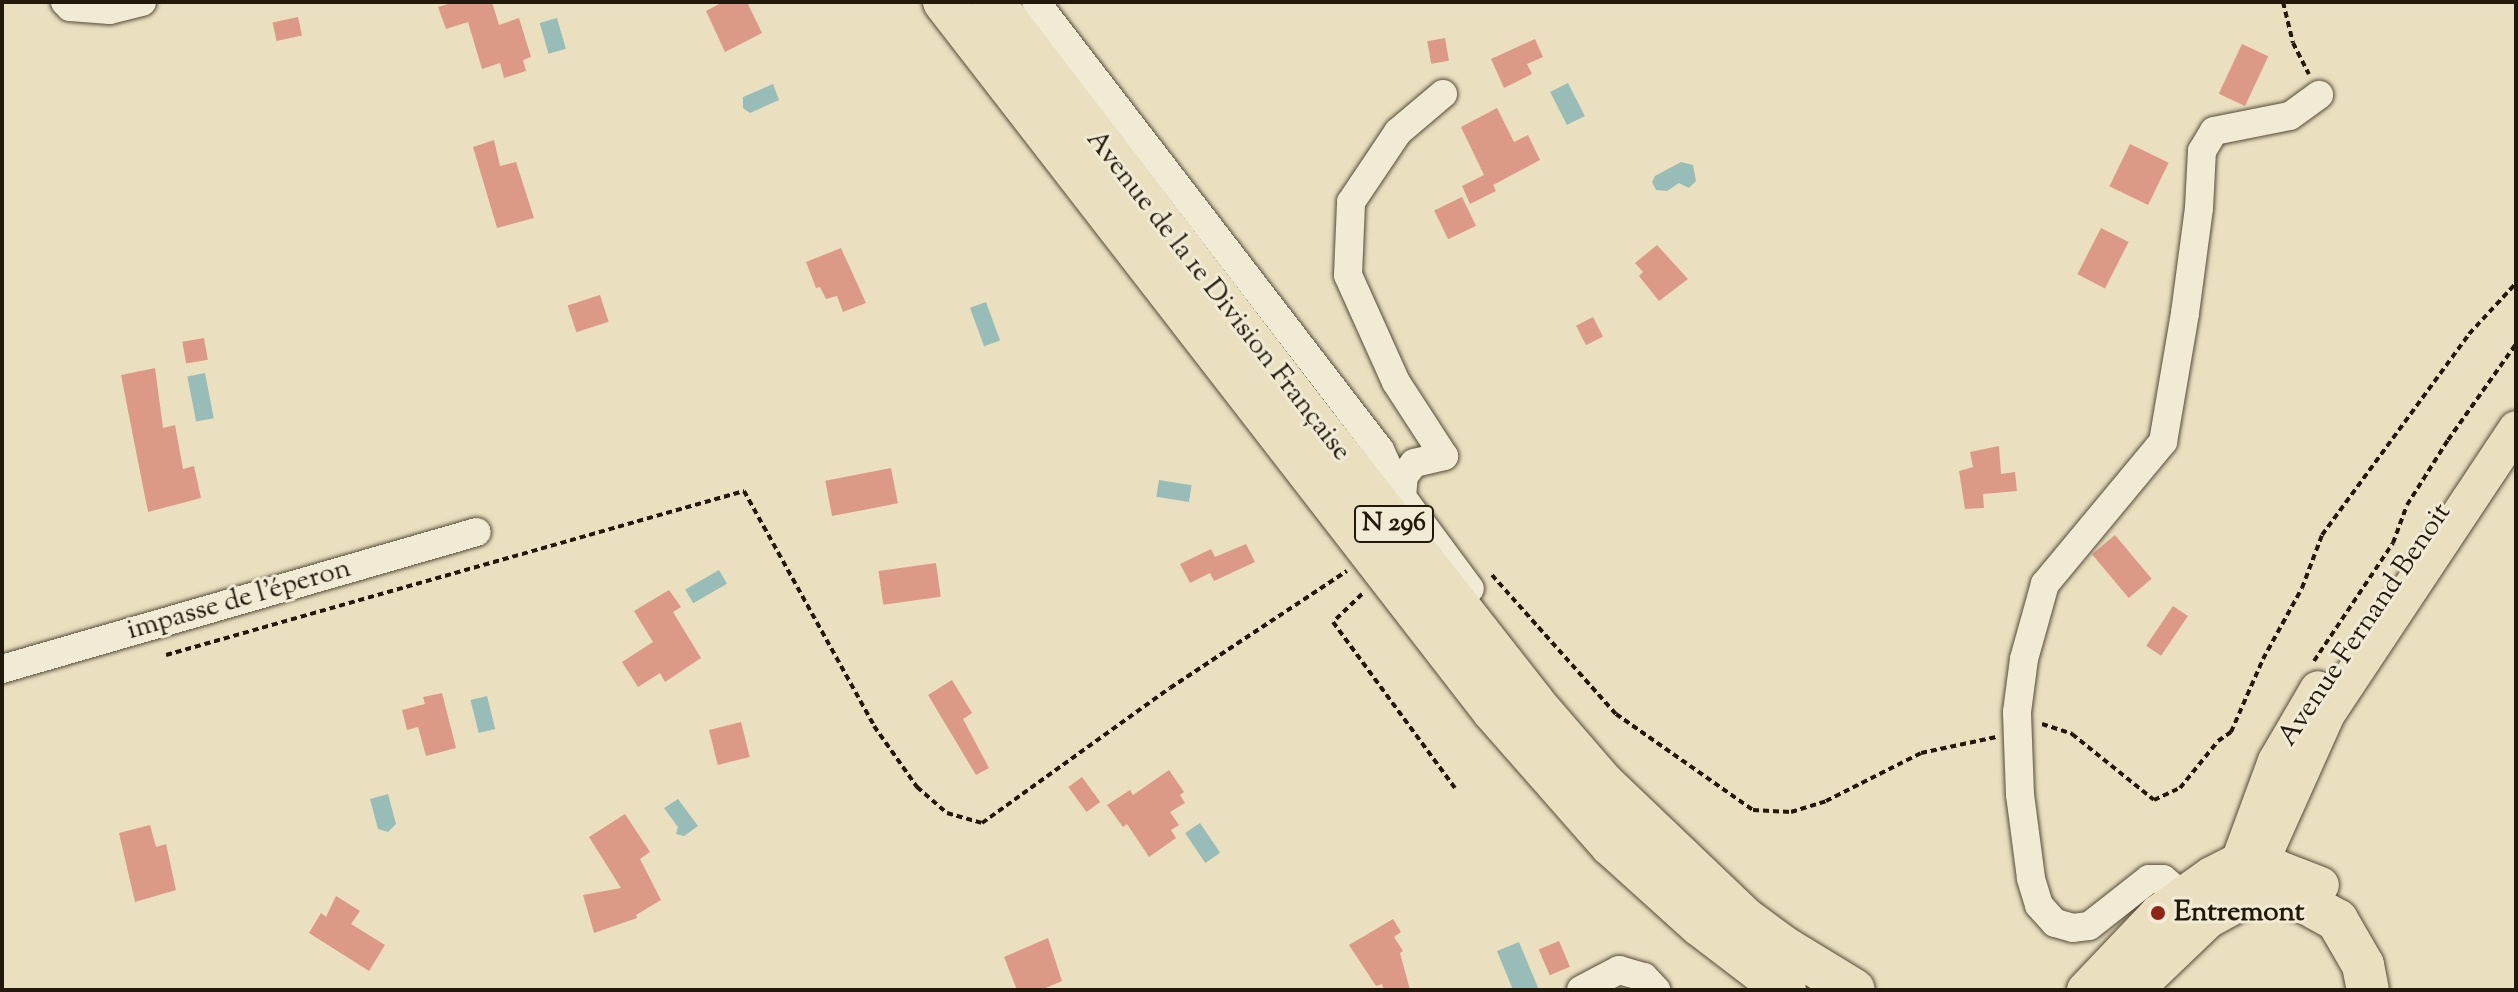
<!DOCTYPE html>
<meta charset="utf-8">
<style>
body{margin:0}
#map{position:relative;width:2518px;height:992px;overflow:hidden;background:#eae0bf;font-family:"Sorts Mill Goudy",serif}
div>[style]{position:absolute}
.water>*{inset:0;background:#98bcb7;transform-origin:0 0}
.building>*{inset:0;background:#dc9987;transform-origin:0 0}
.path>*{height:4px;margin-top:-2px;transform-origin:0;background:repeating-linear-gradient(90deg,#23180c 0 6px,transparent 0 10px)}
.roads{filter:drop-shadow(0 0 2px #554a39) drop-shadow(0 0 2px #554a39)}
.minor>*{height:28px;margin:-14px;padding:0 14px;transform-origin:14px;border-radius:14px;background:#f1ebd5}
.major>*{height:36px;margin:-18px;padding:0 18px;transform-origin:18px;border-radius:18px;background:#eae0bf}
.highway>*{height:42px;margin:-21px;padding:0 21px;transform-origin:21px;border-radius:21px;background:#eae0bf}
.dots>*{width:22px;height:22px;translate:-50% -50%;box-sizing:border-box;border:4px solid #f1ebd5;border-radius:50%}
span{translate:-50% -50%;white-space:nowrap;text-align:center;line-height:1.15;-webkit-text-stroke:6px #f1ebd5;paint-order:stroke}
.shield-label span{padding:2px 6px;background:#f1ebd5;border:2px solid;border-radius:6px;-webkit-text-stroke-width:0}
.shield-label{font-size:26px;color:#23180c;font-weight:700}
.street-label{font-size:28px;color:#23180c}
.poi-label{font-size:28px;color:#23180c;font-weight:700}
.left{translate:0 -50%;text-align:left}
.frame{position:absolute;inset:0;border:4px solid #23180c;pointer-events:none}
</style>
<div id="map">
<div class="water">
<i style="left:557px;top:18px;width:32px;height:18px;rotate:74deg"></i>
<i style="left:1568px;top:83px;width:37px;height:20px;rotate:63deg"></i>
<i style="clip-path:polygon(773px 84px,779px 100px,750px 113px,743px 108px,743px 97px)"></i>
<i style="clip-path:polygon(1681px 162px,1693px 165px,1696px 181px,1689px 188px,1679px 183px,1667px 191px,1656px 190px,1652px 182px,1655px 176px)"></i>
<i style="left:986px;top:302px;width:41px;height:17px;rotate:70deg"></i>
<i style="left:205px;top:373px;width:46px;height:18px;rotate:79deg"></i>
<i style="left:1159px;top:480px;width:33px;height:17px;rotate:9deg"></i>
<i style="left:719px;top:570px;width:16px;height:39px;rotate:60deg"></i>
<i style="left:487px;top:696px;width:34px;height:17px;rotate:76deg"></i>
<i style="clip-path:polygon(388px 794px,396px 824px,388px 832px,378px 829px,370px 799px)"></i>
<i style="clip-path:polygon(678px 799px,698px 826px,684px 836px,676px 834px,678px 827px,664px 808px)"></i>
<i style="left:1200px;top:823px;width:36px;height:18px;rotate:56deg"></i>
<i style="clip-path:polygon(1519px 942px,1539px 990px,1513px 990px,1497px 951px)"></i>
</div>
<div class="building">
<i style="clip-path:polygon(454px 2px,492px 2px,499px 25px,519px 18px,531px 57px,523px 60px,526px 71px,504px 78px,500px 63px,482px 69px,468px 22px,446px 29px,438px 7px)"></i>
<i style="clip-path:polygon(723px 2px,747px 2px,762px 33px,725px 52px,706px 11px)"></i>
<i style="left:298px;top:17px;width:19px;height:26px;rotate:78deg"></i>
<i style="left:1445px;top:38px;width:23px;height:18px;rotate:80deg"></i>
<i style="clip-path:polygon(1535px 39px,1543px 57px,1527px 64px,1532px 74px,1504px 88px,1491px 59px)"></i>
<i style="left:2242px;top:44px;width:29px;height:55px;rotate:25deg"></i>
<i style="clip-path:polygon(1497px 108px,1514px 142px,1528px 135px,1540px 160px,1493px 185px,1496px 191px,1470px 204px,1462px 186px,1484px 175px,1461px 127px)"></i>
<i style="clip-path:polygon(494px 140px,500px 166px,516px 162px,534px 218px,497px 228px,473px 147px)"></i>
<i style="left:2130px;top:144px;width:43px;height:47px;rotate:26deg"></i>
<i style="left:1462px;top:197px;width:32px;height:31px;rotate:64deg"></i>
<i style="left:2101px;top:228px;width:31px;height:52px;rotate:27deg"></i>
<i style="clip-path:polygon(1657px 245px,1688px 279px,1659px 301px,1639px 276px,1643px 272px,1635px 263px)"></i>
<i style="clip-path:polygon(841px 248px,866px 303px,843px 312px,837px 296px,826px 299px,820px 287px,816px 288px,806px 262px)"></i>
<i style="left:600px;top:295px;width:28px;height:34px;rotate:72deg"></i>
<i style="left:1593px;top:317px;width:22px;height:19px;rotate:63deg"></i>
<i style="left:204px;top:338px;width:22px;height:22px;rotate:80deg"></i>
<i style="clip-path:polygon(155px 368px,163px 428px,175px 425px,183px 469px,194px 466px,201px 498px,148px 512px,121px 375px)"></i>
<i style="clip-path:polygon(1999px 446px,2001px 474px,2015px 472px,2017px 491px,1983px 494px,1984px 508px,1965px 509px,1959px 471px,1973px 467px,1970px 452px)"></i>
<i style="left:891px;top:468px;width:36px;height:67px;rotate:79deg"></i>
<i style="left:2115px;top:535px;width:57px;height:30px;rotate:50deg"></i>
<i style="clip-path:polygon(1246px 544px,1255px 562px,1214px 581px,1210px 573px,1190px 583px,1180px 564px,1211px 549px,1215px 557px)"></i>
<i style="left:936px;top:563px;width:34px;height:58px;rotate:82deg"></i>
<i style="clip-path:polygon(669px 590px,681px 607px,673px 612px,701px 658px,665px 682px,660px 673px,638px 687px,622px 662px,653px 642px,634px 611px)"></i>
<i style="left:2173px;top:606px;width:18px;height:48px;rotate:34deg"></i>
<i style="clip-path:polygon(952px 680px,972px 713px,963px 719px,989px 768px,976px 775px,928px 695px)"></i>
<i style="clip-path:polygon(442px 693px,456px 748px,426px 756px,418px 727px,407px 730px,402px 710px,425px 704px,423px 697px)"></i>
<i style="left:741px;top:722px;width:36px;height:33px;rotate:76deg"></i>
<i style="clip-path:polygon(1169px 770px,1184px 792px,1180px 795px,1185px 803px,1170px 812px,1179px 825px,1171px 830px,1176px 838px,1149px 857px,1127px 824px,1123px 827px,1107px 805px,1130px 790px,1133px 795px)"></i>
<i style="left:1082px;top:777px;width:31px;height:17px;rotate:54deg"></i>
<i style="clip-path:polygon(625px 814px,650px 852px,640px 859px,661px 900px,636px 915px,637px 918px,594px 933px,583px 895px,621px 888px,589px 837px)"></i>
<i style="clip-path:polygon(150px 825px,156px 847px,166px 844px,176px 890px,135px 902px,119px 833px)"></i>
<i style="clip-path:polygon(336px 896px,360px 911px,351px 924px,385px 945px,369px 971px,309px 933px,321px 913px,326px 917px)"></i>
<i style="clip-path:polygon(1393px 919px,1401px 932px,1394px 937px,1403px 951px,1400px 953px,1410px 990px,1384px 990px,1382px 984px,1376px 986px,1349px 945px)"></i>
<i style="clip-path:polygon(1048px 938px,1062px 981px,1041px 990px,1017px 990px,1004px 957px)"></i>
<i style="left:1559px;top:941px;width:28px;height:22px;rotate:67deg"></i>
</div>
<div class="path">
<i style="left:2283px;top:2px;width:42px;rotate:76.3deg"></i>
<i style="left:2293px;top:43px;width:35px;rotate:63deg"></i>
<i style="left:1492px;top:575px;width:186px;rotate:48.3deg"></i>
<i style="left:1616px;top:714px;width:167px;rotate:35deg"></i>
<i style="left:1753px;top:810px;width:38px;rotate:3deg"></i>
<i style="left:1791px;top:812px;width:37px;rotate:-17deg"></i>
<i style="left:1826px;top:801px;width:106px;rotate:-26.8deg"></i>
<i style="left:1921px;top:753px;width:77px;rotate:-12deg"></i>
<i style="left:1362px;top:594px;width:40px;rotate:136deg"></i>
<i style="left:1333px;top:622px;width:206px;rotate:53.7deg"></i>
<i style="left:166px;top:655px;width:601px;rotate:-15.84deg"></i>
<i style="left:744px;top:491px;width:269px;rotate:61deg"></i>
<i style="left:874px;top:726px;width:75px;rotate:54.8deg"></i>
<i style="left:917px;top:787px;width:40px;rotate:41deg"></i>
<i style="left:947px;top:813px;width:36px;rotate:16deg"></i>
<i style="left:982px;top:823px;width:231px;rotate:-35.7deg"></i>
<i style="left:1170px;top:688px;width:212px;rotate:-33.5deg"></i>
<i style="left:2314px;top:661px;width:142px;rotate:-56.2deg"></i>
<i style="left:2393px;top:543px;width:40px;rotate:-69.8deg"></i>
<i style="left:2407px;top:505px;width:77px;rotate:-57.8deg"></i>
<i style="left:2448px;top:440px;width:118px;rotate:-54.7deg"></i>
<i style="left:2042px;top:724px;width:32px;rotate:18deg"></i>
<i style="left:2072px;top:734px;width:105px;rotate:38.8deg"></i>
<i style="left:2154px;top:800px;width:29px;rotate:-25deg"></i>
<i style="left:2180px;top:788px;width:60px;rotate:-51deg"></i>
<i style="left:2218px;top:741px;width:16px;rotate:-35deg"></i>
<i style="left:2231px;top:732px;width:80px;rotate:-66.3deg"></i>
<i style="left:2263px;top:659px;width:81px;rotate:-61.2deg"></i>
<i style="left:2302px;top:588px;width:57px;rotate:-69.3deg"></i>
<i style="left:2322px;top:535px;width:249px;rotate:-53.8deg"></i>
<i style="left:2469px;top:334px;width:69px;rotate:-47.3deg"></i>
</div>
<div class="roads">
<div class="minor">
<i style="left:65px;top:2px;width:7px;rotate:45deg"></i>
<i style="left:70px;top:7px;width:40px;rotate:4.3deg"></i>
<i style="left:110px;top:10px;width:33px;rotate:-14deg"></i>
<i style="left:1036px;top:2px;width:565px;rotate:52.48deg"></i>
<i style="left:1380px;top:450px;width:52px;rotate:64.9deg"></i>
<i style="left:1402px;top:497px;width:114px;rotate:53.5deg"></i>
<i style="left:1402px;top:497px;width:21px;rotate:-85deg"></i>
<i style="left:1404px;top:476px;width:16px;rotate:-52deg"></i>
<i style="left:1414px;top:463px;width:31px;rotate:-13deg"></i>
<i style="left:1444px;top:456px;width:88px;rotate:-123deg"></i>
<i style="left:1396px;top:382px;width:117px;rotate:-114.2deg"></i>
<i style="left:1348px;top:275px;width:73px;rotate:-87.6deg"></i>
<i style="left:1351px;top:202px;width:84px;rotate:-56.1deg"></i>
<i style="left:1398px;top:132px;width:59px;rotate:-40.2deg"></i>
<i style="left:2px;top:669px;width:494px;rotate:-16.1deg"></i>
<i style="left:2181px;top:894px;width:23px;rotate:-140deg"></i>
<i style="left:2163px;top:879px;width:14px;rotate:180deg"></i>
<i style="left:2149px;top:879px;width:76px;rotate:141.9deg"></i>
<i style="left:2089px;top:926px;width:16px;rotate:173deg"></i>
<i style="left:2073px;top:928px;width:19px;rotate:-164deg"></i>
<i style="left:2055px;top:923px;width:24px;rotate:-132deg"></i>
<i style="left:2039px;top:905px;width:28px;rotate:-107deg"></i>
<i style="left:2031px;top:878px;width:84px;rotate:-97.5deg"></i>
<i style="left:2020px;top:795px;width:83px;rotate:-92.1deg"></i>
<i style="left:2017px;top:712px;width:53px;rotate:-82.5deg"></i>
<i style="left:2024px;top:659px;width:78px;rotate:-74.4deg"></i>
<i style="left:2045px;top:584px;width:185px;rotate:-50.3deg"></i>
<i style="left:2163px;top:442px;width:131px;rotate:-80.3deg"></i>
<i style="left:2185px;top:313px;width:106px;rotate:-82.4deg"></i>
<i style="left:2199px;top:208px;width:57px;rotate:-87deg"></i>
<i style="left:2202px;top:151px;width:23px;rotate:-59deg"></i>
<i style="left:2214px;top:131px;width:77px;rotate:-11.2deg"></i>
<i style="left:2290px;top:116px;width:36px;rotate:-36deg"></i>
<i style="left:1581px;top:990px;width:43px;rotate:-27.8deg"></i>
<i style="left:1619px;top:970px;width:26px;rotate:16deg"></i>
<i style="left:1644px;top:977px;width:18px;rotate:47deg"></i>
</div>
<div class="major">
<i style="left:2241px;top:856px;width:101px;rotate:-69.8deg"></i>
<i style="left:2276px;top:761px;width:83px;rotate:-59.7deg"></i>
<i style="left:2213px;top:899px;width:39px;rotate:-27deg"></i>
<i style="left:2248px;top:881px;width:19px;rotate:-54deg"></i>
<i style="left:2259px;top:866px;width:167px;rotate:-65.9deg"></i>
<i style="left:2327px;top:714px;width:342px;rotate:-56.4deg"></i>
<i style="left:2085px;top:990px;width:106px;rotate:-46.5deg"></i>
<i style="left:2158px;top:913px;width:65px;rotate:-35.6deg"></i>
<i style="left:2211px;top:875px;width:31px;rotate:-27deg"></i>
<i style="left:2239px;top:861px;width:39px;rotate:10deg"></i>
<i style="left:2277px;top:868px;width:47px;rotate:21.1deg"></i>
</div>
<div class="highway">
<i style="left:944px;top:2px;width:898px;rotate:52.24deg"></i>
<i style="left:1494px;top:712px;width:177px;rotate:48.7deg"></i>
<i style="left:1611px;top:845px;width:120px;rotate:42deg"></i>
<i style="left:1700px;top:925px;width:107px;rotate:37.4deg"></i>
<i style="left:993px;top:2px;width:517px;rotate:52.62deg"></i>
<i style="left:1307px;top:413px;width:368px;rotate:51.9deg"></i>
<i style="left:1534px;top:703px;width:106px;rotate:49.2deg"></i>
<i style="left:1603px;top:783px;width:194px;rotate:43.7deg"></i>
<i style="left:1743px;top:917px;width:49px;rotate:36.6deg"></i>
<i style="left:1782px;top:946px;width:84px;rotate:31.4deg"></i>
<i style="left:2131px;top:990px;width:104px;rotate:-43.8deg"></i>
<i style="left:2206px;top:918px;width:38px;rotate:-29deg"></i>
<i style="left:2239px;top:900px;width:30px;rotate:-14deg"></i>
<i style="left:2268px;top:893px;width:37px;rotate:14deg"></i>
<i style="left:2304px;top:902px;width:38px;rotate:29deg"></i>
<i style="left:2337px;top:920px;width:52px;rotate:60deg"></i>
<i style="left:2363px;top:965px;width:25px;rotate:79deg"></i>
</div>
</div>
<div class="dots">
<i style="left:2158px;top:913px;background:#8f2418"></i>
</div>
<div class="shield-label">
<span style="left:1394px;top:524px">N 296</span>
</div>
<div class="street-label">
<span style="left:1218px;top:296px;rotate:52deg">Avenue de la 1e Division Française</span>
<span style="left:239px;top:600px;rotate:-16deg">impasse de l'éperon</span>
<span style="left:2365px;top:625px;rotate:-56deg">Avenue Fernand Benoit</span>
</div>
<div class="poi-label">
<span class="left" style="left:2174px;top:913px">Entremont</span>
</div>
<div class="frame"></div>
</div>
